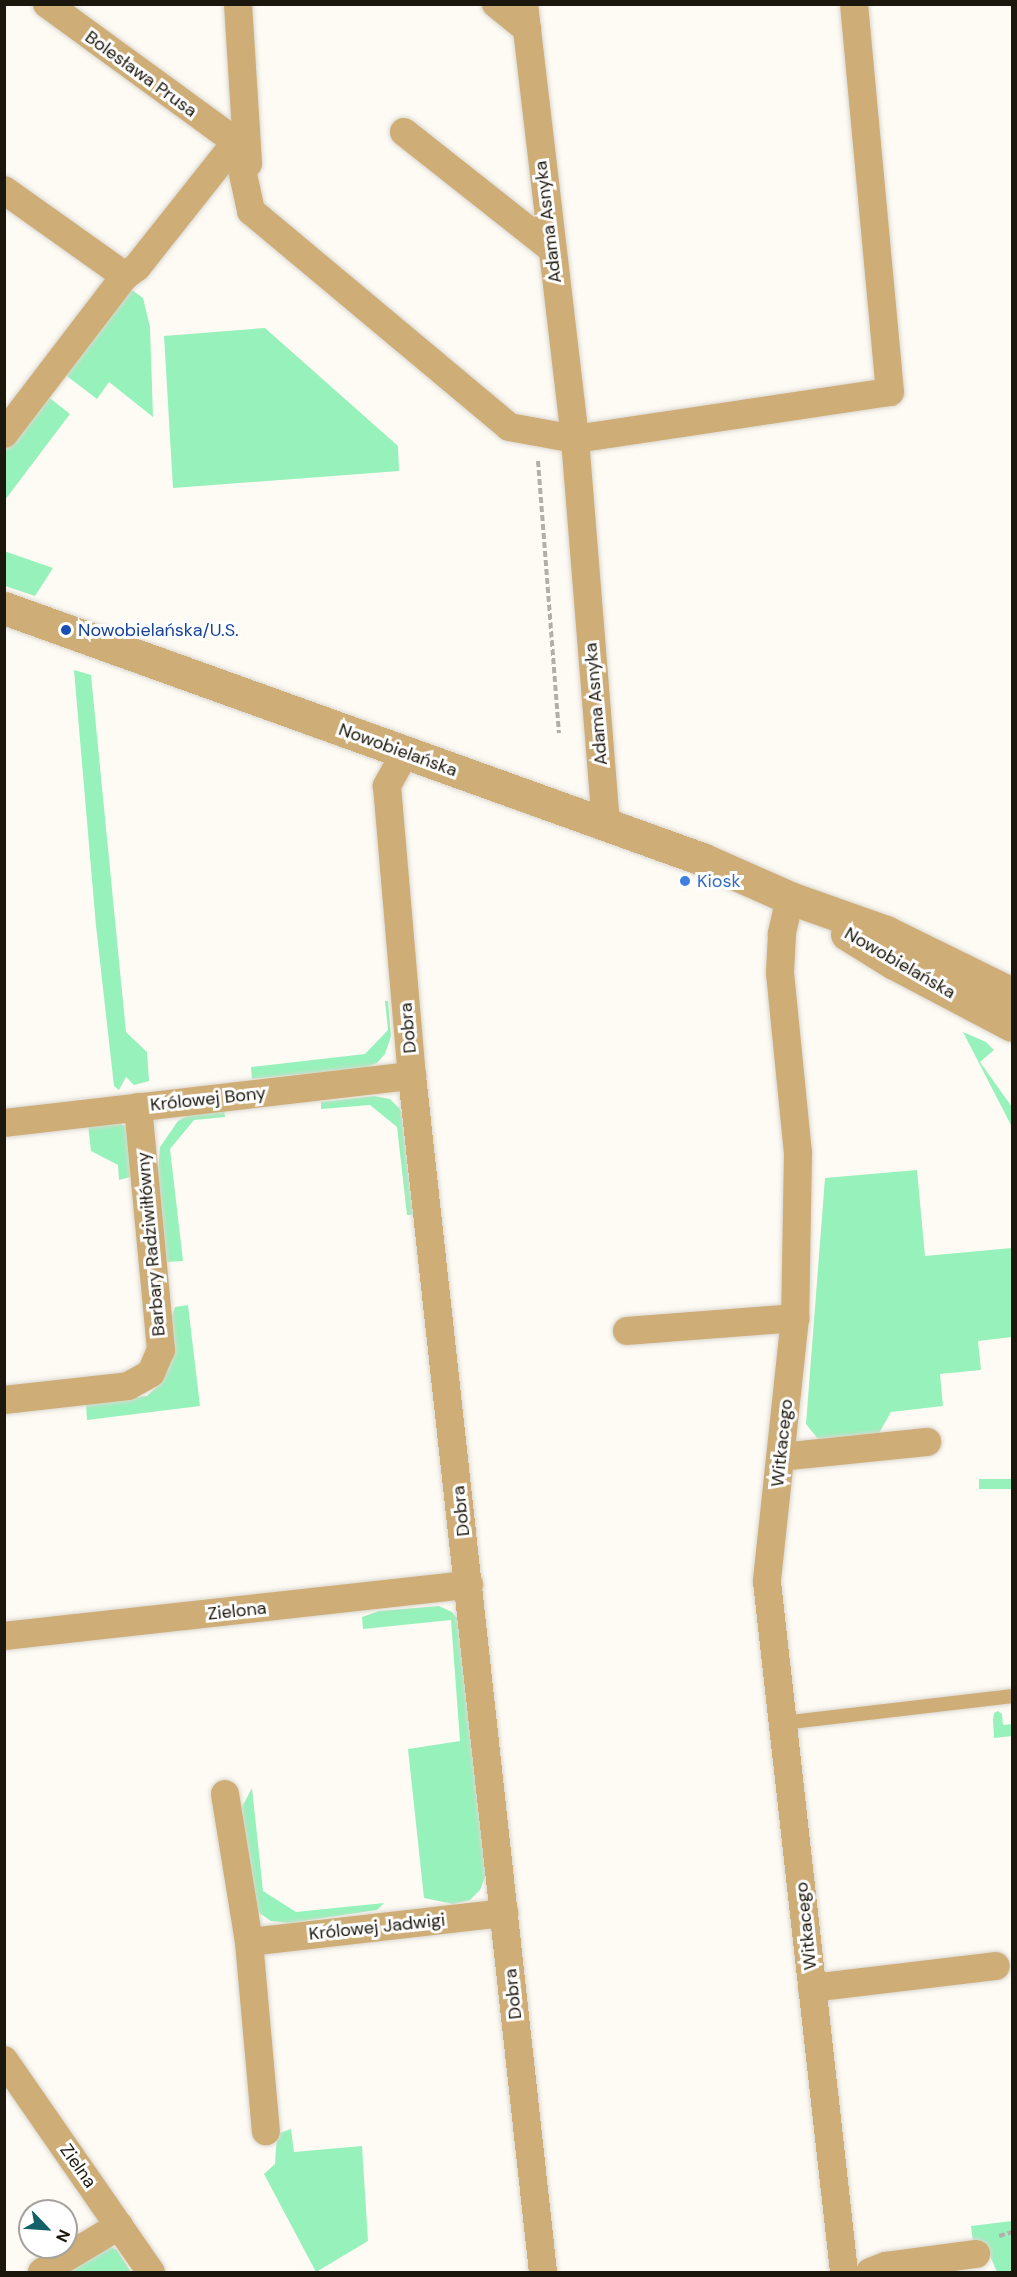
<!DOCTYPE html>
<meta charset="utf-8">
<style>
body{margin:0}
#map{position:relative;width:1017px;height:2277px;overflow:hidden;background:#fefbf5;font-family:"DM Sans",sans-serif}
div>[style]{position:absolute}
.green>*{inset:0;background:#96f1ba;transform-origin:0 0}
.path>*{height:4px;margin-top:-2px;transform-origin:0;background:repeating-linear-gradient(90deg,#b3afa8 0 6px,transparent 0 9px)}
.roads{filter:drop-shadow(0 0 2px #dad7d0) drop-shadow(0 0 2px #dad7d0)}
.service>*{height:14px;margin:-7px;padding:0 7px;transform-origin:7px;border-radius:7px;background:#cfad76}
.minor>*{height:28px;margin:-14px;padding:0 14px;transform-origin:14px;border-radius:14px;background:#cfad76}
.tertiary>*{height:33px;margin:-16.5px;padding:0 16.5px;transform-origin:16.5px;border-radius:16.5px;background:#cfad76}
.dots>*{width:16px;height:16px;translate:-50% -50%;box-sizing:border-box;border:3px solid #fff;border-radius:50%}
span{translate:-50% -50%;white-space:nowrap;text-align:center;line-height:1.15;-webkit-text-stroke:6px #fff;paint-order:stroke}
.street-label{font-size:18px;color:#1b170c}
.transit-label{font-size:18px;color:#164399}
.left{translate:0 -50%;text-align:left}
.shop-label{font-size:18px;color:#366cbe}
.frame{position:absolute;inset:0;border:6px solid #1b170c;pointer-events:none}
.north{position:absolute;left:18px;top:2199px;width:60px;height:60px;box-sizing:border-box;background:#fff;border:2px solid #a4a29e;border-radius:50%;rotate:115deg;font-size:16px;font-weight:700;line-height:24px;text-align:center;color:#1b170c}
.north::after{content:'';display:block;margin:auto;width:21px;height:27px;background:#11606a;clip-path:polygon(50% 0,100% 100%,50% 72%,0 100%)}
</style>
<div id="map">
<div class="green">
<i style="clip-path:polygon(132px 290px,143px 298px,150px 327px,153px 417px,109px 382px,97px 399px,68px 377px,65px 370px)"></i>
<i style="clip-path:polygon(265px 328px,398px 446px,399px 471px,173px 488px,164px 336px)"></i>
<i style="clip-path:polygon(46px 395px,70px 414px,5px 500px,5px 451px)"></i>
<i style="clip-path:polygon(4px 551px,53px 568px,35px 596px,5px 586px)"></i>
<i style="clip-path:polygon(74px 670px,91px 675px,126px 1032px,147px 1052px,149px 1081px,134px 1085px,126px 1077px,119px 1090px,114px 1086px,96px 926px)"></i>
<i style="clip-path:polygon(385px 1001px,388px 1001px,391px 1036px,385px 1054px,377px 1063px,364px 1068px,252px 1079px,251px 1067px,365px 1054px,388px 1030px)"></i>
<i style="clip-path:polygon(963px 1032px,986px 1042px,994px 1050px,980px 1062px,1012px 1107px,1012px 1127px)"></i>
<i style="clip-path:polygon(374px 1096px,390px 1099px,401px 1110px,413px 1215px,407px 1215px,397px 1127px,370px 1105px,321px 1109px,321px 1102px)"></i>
<i style="clip-path:polygon(224px 1109px,225px 1117px,194px 1120px,170px 1149px,183px 1261px,167px 1262px,158px 1172px,160px 1147px,178px 1121px,193px 1112px)"></i>
<i style="clip-path:polygon(113px 1121px,125px 1126px,133px 1136px,130px 1177px,119px 1180px,118px 1165px,91px 1151px,88px 1125px)"></i>
<i style="clip-path:polygon(917px 1170px,925px 1256px,1012px 1248px,1012px 1337px,978px 1341px,981px 1370px,940px 1374px,943px 1406px,891px 1412px,879px 1433px,818px 1439px,806px 1424px,825px 1178px)"></i>
<i style="clip-path:polygon(188px 1305px,200px 1406px,87px 1420px,86px 1403px,147px 1396px,161px 1383px,174px 1355px,172px 1316px,175px 1307px)"></i>
<i style="left:1012px;top:1479px;width:10px;height:33px;rotate:90deg"></i>
<i style="clip-path:polygon(439px 1606px,452px 1612px,460px 1622px,487px 1872px,480px 1890px,470px 1900px,453px 1904px,424px 1898px,408px 1749px,460px 1741px,451px 1620px,363px 1629px,362px 1617px,379px 1611px)"></i>
<i style="clip-path:polygon(998px 1711px,1002px 1714px,1003px 1725px,1012px 1724px,1012px 1736px,994px 1738px,993px 1719px,994px 1713px)"></i>
<i style="clip-path:polygon(252px 1788px,263px 1891px,296px 1912px,384px 1903px,377px 1910px,289px 1923px,271px 1921px,255px 1910px,250px 1893px,242px 1807px)"></i>
<i style="clip-path:polygon(291px 2129px,294px 2152px,362px 2146px,368px 2241px,316px 2272px,264px 2174px,275px 2164px,277px 2134px)"></i>
<i style="clip-path:polygon(1012px 2221px,1012px 2272px,997px 2272px,987px 2249px,974px 2250px,971px 2226px)"></i>
<i style="clip-path:polygon(111px 2247px,117px 2250px,131px 2272px,62px 2272px,101px 2249px)"></i>
</div>
<div class="path">
<i style="left:538px;top:461px;width:273px;rotate:85.6deg"></i>
<i style="left:999px;top:2236px;width:14px;rotate:-17deg"></i>
</div>
<div class="roads">
<div class="service">
<i style="left:783px;top:1723px;width:231px;rotate:-6.7deg"></i>
</div>
<div class="minor">
<i style="left:47px;top:4px;width:234px;rotate:36.1deg"></i>
<i style="left:238px;top:4px;width:160px;rotate:86.4deg"></i>
<i style="left:496px;top:4px;width:40px;rotate:39deg"></i>
<i style="left:524px;top:4px;width:438px;rotate:83.3deg"></i>
<i style="left:575px;top:439px;width:386px;rotate:85.4deg"></i>
<i style="left:404px;top:132px;width:187px;rotate:38.3deg"></i>
<i style="left:236px;top:142px;width:71px;rotate:77.7deg"></i>
<i style="left:251px;top:211px;width:336px;rotate:39.9deg"></i>
<i style="left:509px;top:427px;width:67px;rotate:10.3deg"></i>
<i style="left:575px;top:439px;width:318px;rotate:-8.5deg"></i>
<i style="left:890px;top:392px;width:390px;rotate:-95.3deg"></i>
<i style="left:4px;top:190px;width:148px;rotate:35.4deg"></i>
<i style="left:125px;top:276px;width:15px;rotate:-37deg"></i>
<i style="left:137px;top:267px;width:159px;rotate:-51.6deg"></i>
<i style="left:4px;top:434px;width:199px;rotate:-52.6deg"></i>
<i style="left:405px;top:753px;width:38px;rotate:119deg"></i>
<i style="left:387px;top:786px;width:291px;rotate:85.1deg"></i>
<i style="left:412px;top:1076px;width:1203px;rotate:83.75deg"></i>
<i style="left:790px;top:898px;width:37px;rotate:103deg"></i>
<i style="left:782px;top:934px;width:39px;rotate:93deg"></i>
<i style="left:780px;top:973px;width:181px;rotate:84.3deg"></i>
<i style="left:798px;top:1153px;width:165px;rotate:91deg"></i>
<i style="left:795px;top:1318px;width:265px;rotate:96.1deg"></i>
<i style="left:767px;top:1582px;width:694px;rotate:83.63deg"></i>
<i style="left:4px;top:1123px;width:411px;rotate:-6.6deg"></i>
<i style="left:627px;top:1331px;width:169px;rotate:-4.4deg"></i>
<i style="left:4px;top:1400px;width:125px;rotate:-6.4deg"></i>
<i style="left:128px;top:1386px;width:26px;rotate:-29deg"></i>
<i style="left:151px;top:1373px;width:25px;rotate:-67deg"></i>
<i style="left:161px;top:1350px;width:244px;rotate:-95.4deg"></i>
<i style="left:781px;top:1457px;width:147px;rotate:-5.9deg"></i>
<i style="left:4px;top:1636px;width:468px;rotate:-6.3deg"></i>
<i style="left:225px;top:1794px;width:150px;rotate:80.8deg"></i>
<i style="left:249px;top:1942px;width:190px;rotate:84.9deg"></i>
<i style="left:249px;top:1942px;width:257px;rotate:-6.5deg"></i>
<i style="left:812px;top:1988px;width:185px;rotate:-6.8deg"></i>
<i style="left:4px;top:2060px;width:258px;rotate:55.3deg"></i>
<i style="left:42px;top:2272px;width:90px;rotate:-30.9deg"></i>
<i style="left:870px;top:2272px;width:17px;rotate:-21deg"></i>
<i style="left:886px;top:2266px;width:91px;rotate:-7.6deg"></i>
</div>
<div class="tertiary">
<i style="left:4px;top:608px;width:742px;rotate:19.78deg"></i>
<i style="left:702px;top:859px;width:96px;rotate:23.9deg"></i>
<i style="left:790px;top:898px;width:102px;rotate:19.5deg"></i>
<i style="left:886px;top:932px;width:140px;rotate:26.2deg"></i>
<i style="left:847px;top:934px;width:55px;rotate:31.7deg"></i>
<i style="left:894px;top:963px;width:133px;rotate:27.7deg"></i>
</div>
</div>
<div class="dots">
<i style="left:66px;top:630px;background:#1a4fb4"></i>
<i style="left:685px;top:881px;background:#3f7fe0"></i>
</div>
<div class="street-label">
<span style="left:141px;top:74px;rotate:36deg">Bolesława Prusa</span>
<span style="left:548px;top:222px;rotate:-97deg">Adama Asnyka</span>
<span style="left:596px;top:704px;rotate:-95deg">Adama Asnyka</span>
<span style="left:398px;top:750px;rotate:20deg">Nowobielańska</span>
<span style="left:900px;top:963px;rotate:30deg">Nowobielańska</span>
<span style="left:408px;top:1028px;rotate:-95deg">Dobra</span>
<span style="left:208px;top:1099px;rotate:-6deg">Królowej Bony</span>
<span style="left:151px;top:1244px;rotate:-95deg">Barbary Radziwiłłówny</span>
<span style="left:782px;top:1443px;rotate:-84deg">Witkacego</span>
<span style="left:461px;top:1511px;rotate:-96deg">Dobra</span>
<span style="left:237px;top:1611px;rotate:-6deg">Zielona</span>
<span style="left:806px;top:1926px;rotate:-96deg">Witkacego</span>
<span style="left:377px;top:1927px;rotate:-6deg">Królowej Jadwigi</span>
<span style="left:513px;top:1994px;rotate:-96deg">Dobra</span>
<span style="left:78px;top:2166px;rotate:55deg">Zielna</span>
</div>
<div class="transit-label">
<span class="left" style="left:78px;top:630px">Nowobielańska/U.S.</span>
</div>
<div class="shop-label">
<span class="left" style="left:697px;top:881px">Kiosk</span>
</div>
<div class="frame"></div>
<div class="north">N</div>
</div>
